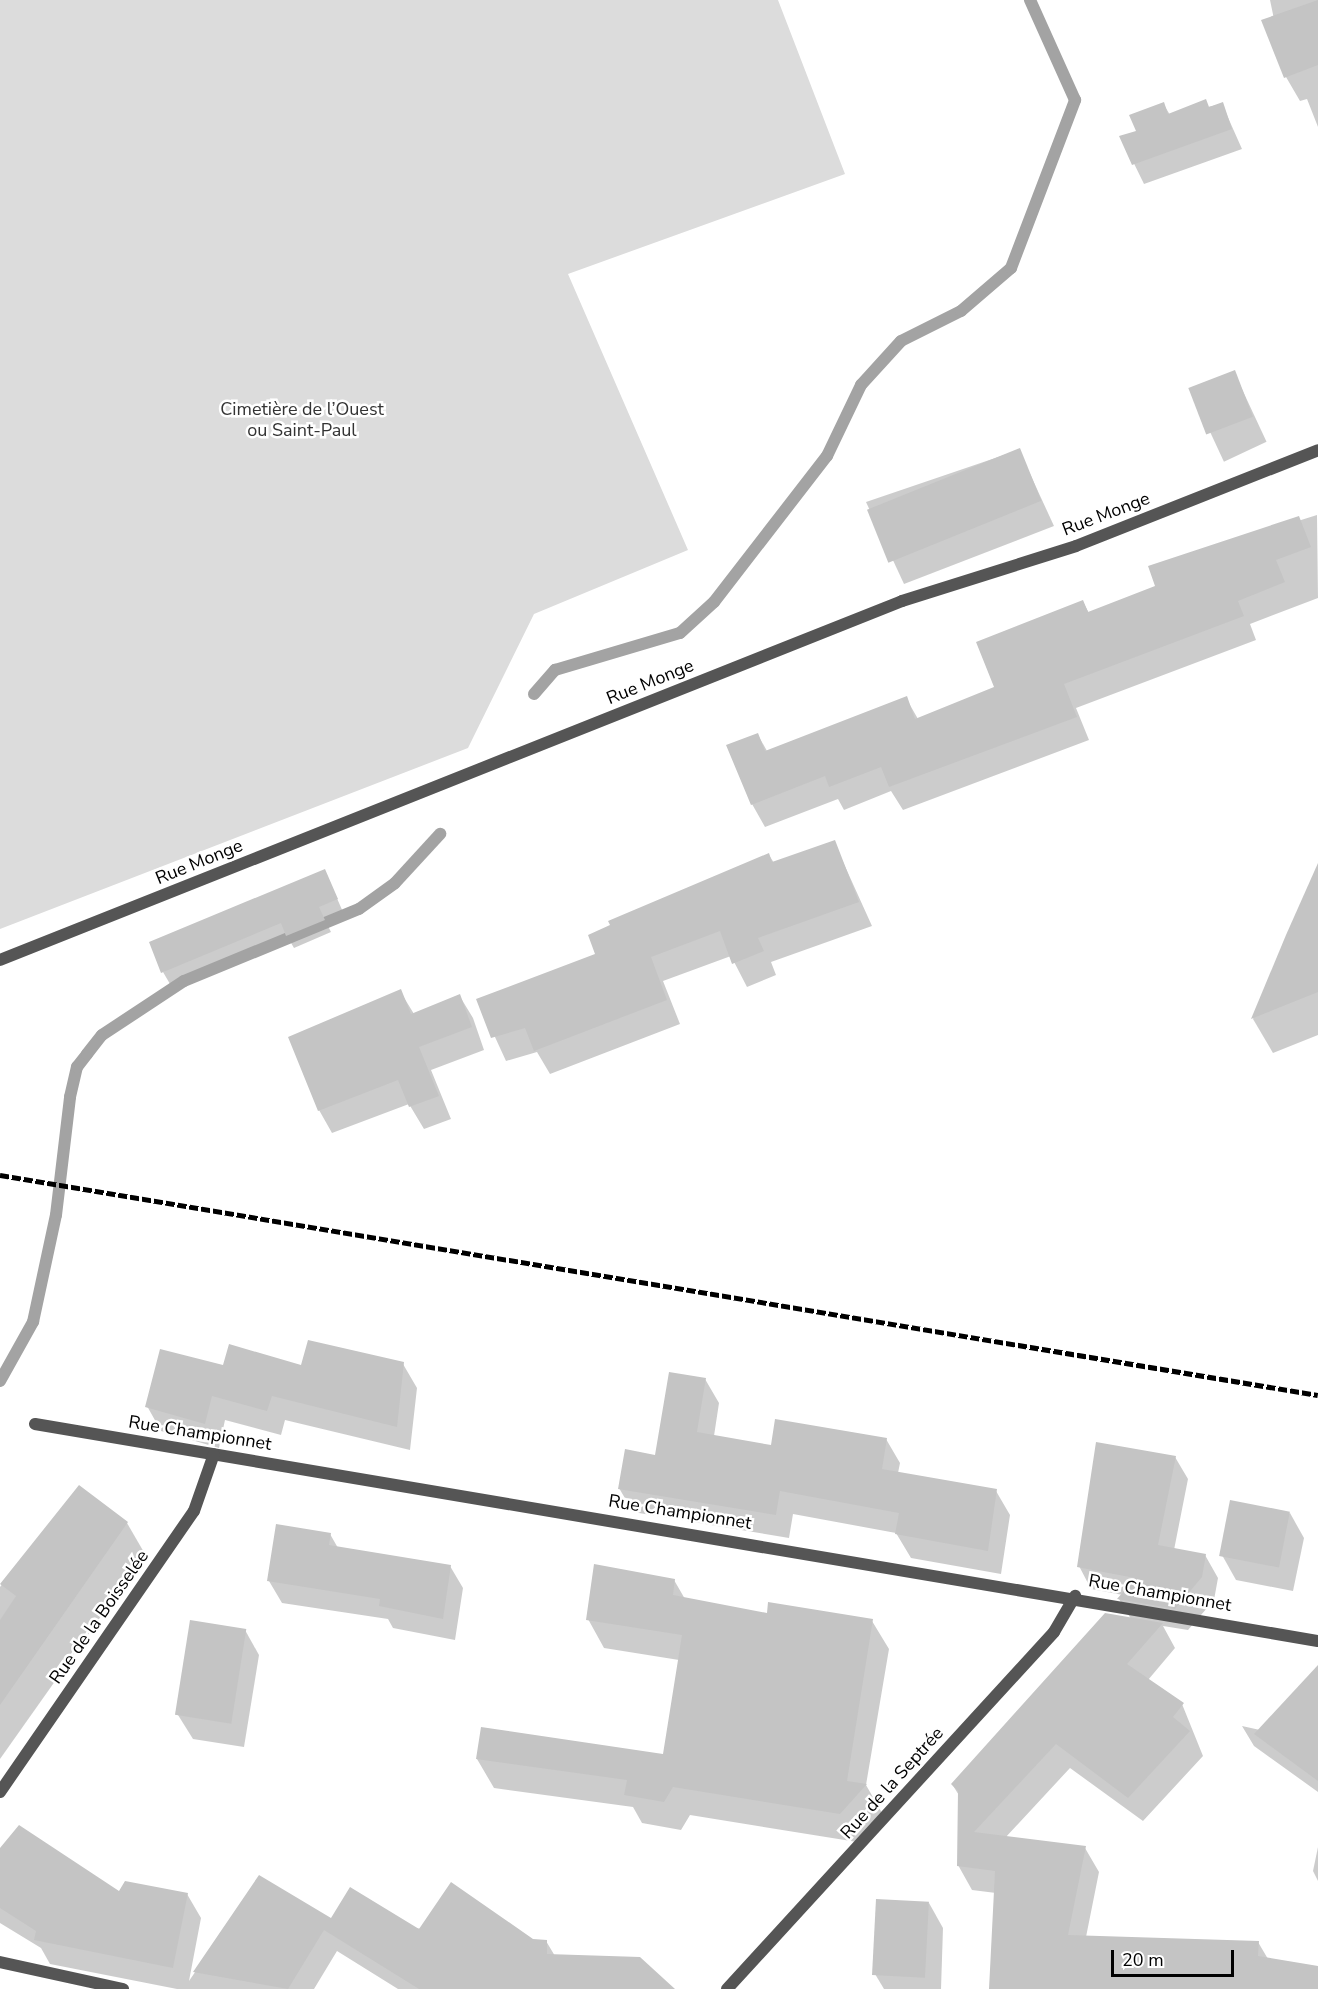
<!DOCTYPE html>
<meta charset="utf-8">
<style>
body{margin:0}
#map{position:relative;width:1318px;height:1989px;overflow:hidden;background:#fff;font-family:"Nunito Sans",sans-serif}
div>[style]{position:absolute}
.green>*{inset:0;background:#dcdcdc}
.shadow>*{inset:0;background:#0003;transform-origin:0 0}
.stream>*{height:12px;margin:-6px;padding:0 6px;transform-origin:6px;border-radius:6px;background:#a3a3a3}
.building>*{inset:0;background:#c4c4c4;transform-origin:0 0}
.street>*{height:12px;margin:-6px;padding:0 6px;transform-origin:6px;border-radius:6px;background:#555}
.rail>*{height:4.5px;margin-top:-2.25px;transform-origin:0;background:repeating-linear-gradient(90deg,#000 0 9px,transparent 0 12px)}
span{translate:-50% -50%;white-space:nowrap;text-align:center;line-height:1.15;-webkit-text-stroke:5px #fff;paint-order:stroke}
.park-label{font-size:18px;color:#333}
.street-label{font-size:18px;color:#000}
.scale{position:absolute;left:1111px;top:1950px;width:123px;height:27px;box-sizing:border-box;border:3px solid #000;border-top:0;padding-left:8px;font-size:18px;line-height:21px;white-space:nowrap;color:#000;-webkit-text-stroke:4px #fff;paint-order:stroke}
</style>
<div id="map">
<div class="green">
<i style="clip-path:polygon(0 0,778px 0,845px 174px,568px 274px,688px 550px,534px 614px,468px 748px,0 929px)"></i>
</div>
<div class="shadow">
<i style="clip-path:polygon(1270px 0,1318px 0,1318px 127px,1307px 99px,1300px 101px,1286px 77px)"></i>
<i style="clip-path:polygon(1163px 103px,1170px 115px,1222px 104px,1242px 149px,1144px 184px,1121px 137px,1138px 132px)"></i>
<i style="left:1234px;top:372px;width:77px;height:47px;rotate:65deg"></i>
<i style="clip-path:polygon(1019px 450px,1054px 526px,904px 584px,866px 502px)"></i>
<i style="clip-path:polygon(1317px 515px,1318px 598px,1250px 624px,1256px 640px,1076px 708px,1089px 740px,903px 810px,891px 791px,844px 810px,838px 799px,765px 827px,752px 804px,758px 735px,767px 751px,906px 698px,918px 719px,996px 688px,1083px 602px,1089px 613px,1157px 587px,1150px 567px)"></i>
<i style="clip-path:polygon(834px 842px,872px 926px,771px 962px,776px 975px,747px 987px,731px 956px,663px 981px,680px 1024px,550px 1074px,537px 1052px,506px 1061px,478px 1000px,597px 954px,769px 855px,774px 863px)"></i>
<i style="clip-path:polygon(1318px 867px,1318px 1035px,1273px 1053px,1253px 1019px)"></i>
<i style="clip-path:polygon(325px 871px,343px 912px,325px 920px,331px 932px,294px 948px,287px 936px,170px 984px,163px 972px)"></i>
<i style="clip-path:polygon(400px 991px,414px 1014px,459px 995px,473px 1018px,484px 1050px,431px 1070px,451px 1119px,424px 1129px,409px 1104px,332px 1133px,319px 1110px)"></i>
<i style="clip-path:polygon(403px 1364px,417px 1388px,410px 1450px,285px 1420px,281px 1435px,225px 1420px,219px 1448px,161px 1431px,147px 1406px,224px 1367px)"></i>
<i style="clip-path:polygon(705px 1379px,719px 1403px,714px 1436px,773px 1447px,886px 1439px,900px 1463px,898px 1473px,996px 1491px,1010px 1515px,1001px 1574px,911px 1558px,896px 1533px,793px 1514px,789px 1538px,633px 1512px,619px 1488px,657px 1457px)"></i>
<i style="clip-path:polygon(1175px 1457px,1188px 1479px,1174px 1550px,1205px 1555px,1218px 1578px,1214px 1600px,1188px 1630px,1163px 1626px,1175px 1648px,1148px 1680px,1182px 1704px,1203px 1756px,1143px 1821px,1070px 1768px,1005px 1838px,1085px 1848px,1099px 1872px,1086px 1937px,1258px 1942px,1268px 1959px,1318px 1968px,1318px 1989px,991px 1989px,996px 1893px,972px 1890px,958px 1865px,960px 1797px,952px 1784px,1131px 1619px,1119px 1599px,1123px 1595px,1091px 1589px,1079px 1566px)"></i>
<i style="clip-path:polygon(79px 1487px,127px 1523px,145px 1554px,0 1759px,0 1587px)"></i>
<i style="clip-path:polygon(1290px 1513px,1304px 1538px,1293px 1591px,1236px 1580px,1222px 1555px)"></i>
<i style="clip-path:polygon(330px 1534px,338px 1548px,450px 1566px,463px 1588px,455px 1640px,393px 1628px,388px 1619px,282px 1603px,269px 1581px)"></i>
<i style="clip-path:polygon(674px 1580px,685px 1599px,768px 1614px,872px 1621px,889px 1649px,866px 1785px,882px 1813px,857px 1842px,690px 1815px,681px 1830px,642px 1823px,633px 1807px,494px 1788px,477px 1759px,664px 1756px,679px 1660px,604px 1648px,588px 1619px)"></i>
<i style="clip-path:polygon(245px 1630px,259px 1655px,244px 1747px,193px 1739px,178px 1715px)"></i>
<i style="clip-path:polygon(1318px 1672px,1318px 1792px,1254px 1746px,1242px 1726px,1260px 1730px)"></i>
<i style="clip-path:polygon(1318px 1847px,1318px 1881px,1313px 1871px)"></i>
<i style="clip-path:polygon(0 1854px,120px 1893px,187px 1894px,201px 1918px,189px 1981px,260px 1877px,332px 1920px,546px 1941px,555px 1956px,673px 1989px,398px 1989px,337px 1951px,314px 1989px,177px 1989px,50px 1964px,41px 1948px,0 1923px)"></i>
<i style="clip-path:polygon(929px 1903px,943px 1928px,941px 1989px,884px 1989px,875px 1974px)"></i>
</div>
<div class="stream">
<i style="left:534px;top:694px;width:32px;rotate:-49deg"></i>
<i style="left:555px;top:670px;width:130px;rotate:-16.5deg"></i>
<i style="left:680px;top:633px;width:46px;rotate:-42.4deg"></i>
<i style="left:714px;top:602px;width:185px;rotate:-52.3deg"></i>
<i style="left:827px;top:456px;width:79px;rotate:-64.4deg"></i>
<i style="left:861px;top:385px;width:59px;rotate:-47.7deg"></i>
<i style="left:901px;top:341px;width:67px;rotate:-26.6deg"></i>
<i style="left:961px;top:311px;width:66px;rotate:-40.7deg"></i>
<i style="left:1011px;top:268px;width:180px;rotate:-69.1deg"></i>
<i style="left:1075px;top:100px;width:110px;rotate:-114.2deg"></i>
<i style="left:0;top:1381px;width:68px;rotate:-60.8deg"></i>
<i style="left:33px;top:1322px;width:109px;rotate:-77.9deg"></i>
<i style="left:56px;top:1215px;width:119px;rotate:-83.2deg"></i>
<i style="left:70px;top:1097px;width:31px;rotate:-77deg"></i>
<i style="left:77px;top:1067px;width:16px;rotate:-52deg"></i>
<i style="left:87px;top:1054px;width:24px;rotate:-52deg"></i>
<i style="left:102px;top:1035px;width:98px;rotate:-33.4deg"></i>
<i style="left:184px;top:981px;width:189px;rotate:-22.4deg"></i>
<i style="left:359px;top:909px;width:44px;rotate:-35.8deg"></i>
<i style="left:395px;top:883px;width:67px;rotate:-47.4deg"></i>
</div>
<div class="building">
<i style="clip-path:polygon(1318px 0,1318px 65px,1284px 78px,1261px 20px)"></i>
<i style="clip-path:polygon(1206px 99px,1209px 107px,1223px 102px,1232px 129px,1132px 165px,1119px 136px,1136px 131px,1129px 115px,1164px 102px,1168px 114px)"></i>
<i style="left:1235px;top:370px;width:50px;height:50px;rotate:69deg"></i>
<i style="left:1020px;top:448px;width:57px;height:165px;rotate:68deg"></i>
<i style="clip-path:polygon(1299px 516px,1311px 547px,1276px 560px,1285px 582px,1238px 601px,1244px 616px,1064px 684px,1077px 717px,889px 787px,881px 767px,829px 787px,825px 776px,751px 805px,726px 745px,758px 733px,765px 751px,907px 696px,915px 719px,994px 687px,976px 642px,1083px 600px,1088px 612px,1155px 586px,1148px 566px)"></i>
<i style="clip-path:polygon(835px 840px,859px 902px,758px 938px,764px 951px,732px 964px,720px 931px,651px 957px,667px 1000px,534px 1051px,525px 1028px,491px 1038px,476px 999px,595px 954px,588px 935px,610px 925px,608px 921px,769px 853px,772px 862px)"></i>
<i style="clip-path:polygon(1318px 863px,1318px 992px,1251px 1019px,1286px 935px)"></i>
<i style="clip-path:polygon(325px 869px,338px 899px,319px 907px,325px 920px,286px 936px,281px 923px,161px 973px,149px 942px)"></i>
<i style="clip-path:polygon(401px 989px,411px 1014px,460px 994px,472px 1027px,419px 1047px,439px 1096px,409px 1107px,398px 1080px,318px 1111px,288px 1037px)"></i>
<i style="clip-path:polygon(308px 1340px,404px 1362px,397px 1427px,272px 1396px,267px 1411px,212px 1396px,205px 1424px,145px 1407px,160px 1349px,223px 1365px,229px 1344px,301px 1365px)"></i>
<i style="clip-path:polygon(669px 1372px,706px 1378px,697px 1432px,771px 1445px,775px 1419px,887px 1438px,882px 1469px,997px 1489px,988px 1551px,895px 1534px,899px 1513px,780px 1491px,776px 1515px,618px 1489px,625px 1449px,655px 1455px)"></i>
<i style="clip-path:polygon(1096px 1442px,1176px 1456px,1158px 1545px,1206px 1554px,1202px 1577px,1175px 1609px,1117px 1599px,1135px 1578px,1077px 1567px)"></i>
<i style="clip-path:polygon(79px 1485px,128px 1522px,0 1705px,0 1620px,16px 1596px,0 1584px)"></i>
<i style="left:1230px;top:1500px;width:61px;height:57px;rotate:11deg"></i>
<i style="clip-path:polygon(276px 1524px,331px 1533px,329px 1545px,451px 1565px,443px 1619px,379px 1606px,380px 1599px,267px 1581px)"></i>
<i style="clip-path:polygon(594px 1564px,675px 1579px,673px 1595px,767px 1613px,768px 1602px,873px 1619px,847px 1781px,867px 1784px,840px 1814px,673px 1787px,664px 1802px,624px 1795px,627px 1780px,476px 1759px,481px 1727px,663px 1754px,682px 1635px,586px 1620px)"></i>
<i style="clip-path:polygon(1105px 1613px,1163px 1623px,1127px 1664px,1184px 1703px,1173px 1717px,1190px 1731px,1128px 1798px,1056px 1744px,974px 1832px,1086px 1846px,1068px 1935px,1259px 1941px,1258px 1956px,1318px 1966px,1318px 1989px,989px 1989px,995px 1871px,957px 1866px,958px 1791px,951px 1784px)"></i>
<i style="left:190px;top:1620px;width:57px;height:96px;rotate:9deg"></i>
<i style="clip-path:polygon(1318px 1665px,1318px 1781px,1254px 1734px)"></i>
<i style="clip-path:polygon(19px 1825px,119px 1891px,125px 1881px,188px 1893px,173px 1968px,34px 1940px,36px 1931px,0 1908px,0 1848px)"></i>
<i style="clip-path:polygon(259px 1875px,331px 1918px,350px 1887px,419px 1929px,451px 1882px,533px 1939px,547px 1940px,547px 1954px,640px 1957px,675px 1989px,419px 1989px,324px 1930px,288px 1989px,193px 1972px)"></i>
<i style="left:876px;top:1899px;width:53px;height:76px;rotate:3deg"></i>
</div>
<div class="street">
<i style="left:0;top:960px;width:971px;rotate:-21.7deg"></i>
<i style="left:902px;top:601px;width:182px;rotate:-17.5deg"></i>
<i style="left:1076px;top:546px;width:260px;rotate:-21.6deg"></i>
<i style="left:35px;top:1424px;width:1301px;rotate:9.6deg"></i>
<i style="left:0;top:1792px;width:341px;rotate:-55.4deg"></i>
<i style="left:194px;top:1511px;width:60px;rotate:-70.7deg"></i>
<i style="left:0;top:1962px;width:126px;rotate:12.4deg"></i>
<i style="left:727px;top:1989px;width:484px;rotate:-47.5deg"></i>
<i style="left:1054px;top:1632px;width:42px;rotate:-59.7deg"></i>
</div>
<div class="rail">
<i style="left:0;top:1175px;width:1336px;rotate:9.48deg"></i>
</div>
<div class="park-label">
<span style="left:302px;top:420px">Cimetière de l’Ouest<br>ou Saint-Paul</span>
</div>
<div class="street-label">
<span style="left:1106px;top:514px;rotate:-21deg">Rue Monge</span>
<span style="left:650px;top:682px;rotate:-22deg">Rue Monge</span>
<span style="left:199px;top:862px;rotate:-22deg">Rue Monge</span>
<span style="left:200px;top:1433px;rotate:9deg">Rue Championnet</span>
<span style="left:680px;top:1512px;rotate:9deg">Rue Championnet</span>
<span style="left:1160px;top:1593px;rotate:10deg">Rue Championnet</span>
<span style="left:99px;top:1617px;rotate:-55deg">Rue de la Boisselée</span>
<span style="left:892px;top:1783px;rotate:-48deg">Rue de la Septrée</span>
</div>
<div class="scale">20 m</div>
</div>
